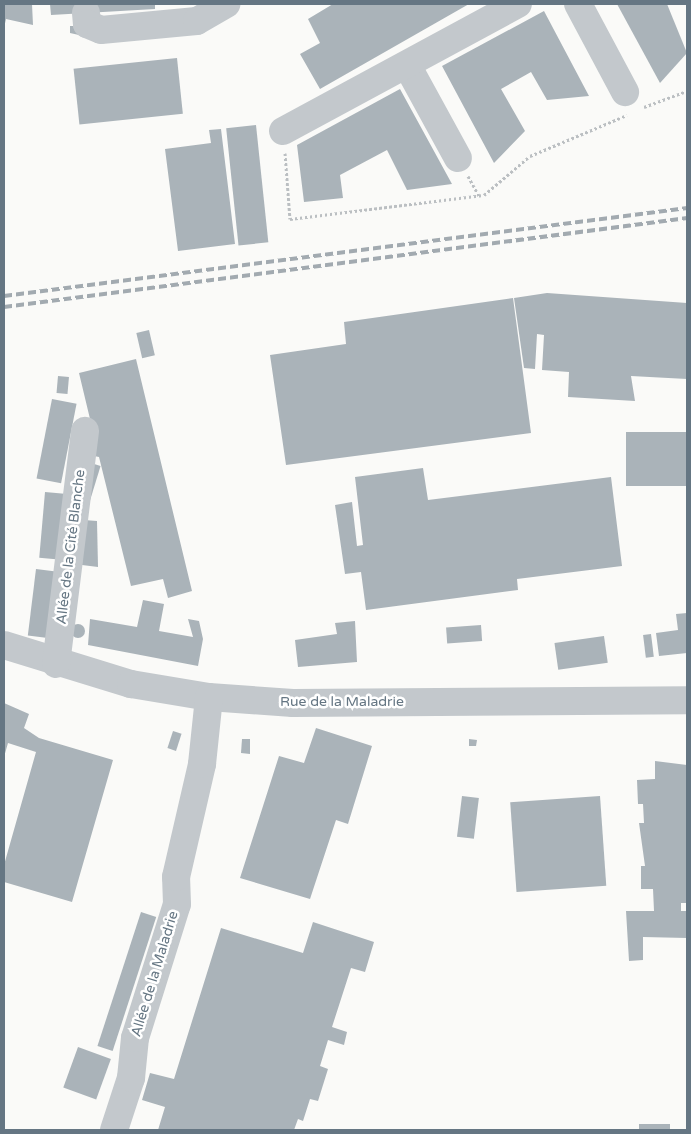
<!DOCTYPE html>
<meta charset="utf-8">
<style>
body{margin:0}
#map{position:relative;width:691px;height:1134px;overflow:hidden;background:#fafaf8;font-family:"Varela Round",sans-serif}
div>[style]{position:absolute}
.building>*{inset:0;background:#aab3b9;transform-origin:0 0}
.round{border-radius:50%}
.path>*{height:3px;margin-top:-1.5px;transform-origin:0;background:repeating-linear-gradient(90deg,#bbbfc2 0 2.5px,transparent 0 5px)}
.minor>*{height:28px;margin:-14px;padding:0 14px;transform-origin:14px;border-radius:14px;background:#c3c8cc}
.rail>*{height:4px;margin-top:-2px;transform-origin:0;background:repeating-linear-gradient(90deg,#a2aab0 0 8px,transparent 0 12px)}
span{translate:-50% -50%;white-space:nowrap;text-align:center;line-height:1.15;-webkit-text-stroke:5px #fff;paint-order:stroke}
.street-label{font-size:14px;color:#657683}
.frame{position:absolute;inset:0;border:5px solid #657683;pointer-events:none}
</style>
<div id="map">
<div class="building">
<i style="clip-path:polygon(4px 4px,32px 4px,33px 25px,6px 19px,4px 28px)"></i>
<i style="clip-path:polygon(50px 4px,155px 4px,155px 9px,51px 15px)"></i>
<i style="clip-path:polygon(333px 4px,469px 4px,320px 89px,300px 54px,320px 43px,308px 19px)"></i>
<i style="clip-path:polygon(617px 4px,667px 4px,687px 53px,660px 83px)"></i>
<i style="clip-path:polygon(544px 11px,589px 96px,547px 100px,531px 72px,501px 89px,525px 131px,494px 163px,442px 66px)"></i>
<i style="clip-path:polygon(70px 26px,79px 26px,79px 35px,70px 33px)"></i>
<i style="left:177px;top:58px;width:56px;height:104px;rotate:84deg"></i>
<i style="clip-path:polygon(400px 89px,452px 184px,407px 190px,387px 150px,340px 175px,343px 198px,304px 202px,297px 145px)"></i>
<i style="left:256px;top:125px;width:118px;height:30px;rotate:84deg"></i>
<i style="clip-path:polygon(221px 129px,235px 244px,178px 251px,165px 149px,211px 143px,209px 130px)"></i>
<i style="clip-path:polygon(547px 293px,687px 303px,687px 379px,631px 376px,635px 401px,568px 397px,569px 372px,542px 370px,544px 335px,537px 334px,535px 369px,524px 368px,514px 298px)"></i>
<i style="clip-path:polygon(513px 298px,531px 433px,286px 465px,270px 355px,346px 344px,344px 322px)"></i>
<i style="left:149px;top:330px;width:26px;height:13px;rotate:77deg"></i>
<i style="clip-path:polygon(136px 359px,192px 591px,168px 598px,163px 579px,131px 586px,99px 457px,89px 455px,96px 444px,79px 373px)"></i>
<i style="left:58px;top:376px;width:11px;height:17px;rotate:5deg"></i>
<i style="left:52px;top:399px;width:25px;height:81px;rotate:11deg"></i>
<i style="left:687px;top:432px;width:54px;height:61px;rotate:90deg"></i>
<i style="left:91px;top:463px;width:10px;height:52px;rotate:17deg"></i>
<i style="clip-path:polygon(423px 468px,428px 500px,611px 477px,622px 566px,517px 579px,518px 590px,366px 610px,361px 572px,345px 574px,335px 505px,352px 502px,357px 546px,363px 545px,355px 477px)"></i>
<i style="left:45px;top:492px;width:25px;height:66px;rotate:5deg"></i>
<i style="clip-path:polygon(84px 520px,97px 521px,98px 567px,82px 565px)"></i>
<i style="left:36px;top:569px;width:26px;height:67px;rotate:7deg"></i>
<i style="clip-path:polygon(143px 600px,164px 604px,159px 631px,193px 637px,188px 619px,199px 621px,203px 639px,198px 666px,88px 645px,90px 619px,137px 627px)"></i>
<i style="clip-path:polygon(687px 613px,687px 653px,659px 656px,656px 633px,678px 630px,676px 614px)"></i>
<i style="clip-path:polygon(355px 621px,357px 662px,298px 667px,295px 640px,337px 634px,335px 623px)"></i>
<i class="round" style="left:71px;top:624px;width:14px;height:14px"></i>
<i style="left:481px;top:625px;width:16px;height:35px;rotate:86deg"></i>
<i style="left:651px;top:634px;width:23px;height:8px;rotate:83deg"></i>
<i style="left:604px;top:636px;width:27px;height:50px;rotate:82deg"></i>
<i style="clip-path:polygon(4px 703px,29px 714px,24px 728px,39px 738px,113px 760px,72px 902px,4px 882px,4px 865px,36px 752px,8px 743px,4px 757px)"></i>
<i style="clip-path:polygon(316px 728px,372px 746px,348px 824px,336px 820px,310px 899px,240px 878px,279px 756px,304px 763px)"></i>
<i style="left:173px;top:731px;width:9px;height:18px;rotate:18deg"></i>
<i style="clip-path:polygon(242px 739px,250px 739px,250px 754px,241px 753px)"></i>
<i style="clip-path:polygon(469px 739px,477px 740px,476px 746px,469px 746px)"></i>
<i style="clip-path:polygon(655px 761px,687px 765px,687px 903px,681px 903px,681px 911px,687px 911px,687px 938px,643px 937px,643px 960px,629px 961px,626px 911px,654px 911px,653px 889px,641px 889px,641px 866px,645px 866px,639px 823px,644px 823px,643px 804px,638px 804px,637px 780px,655px 779px)"></i>
<i style="left:462px;top:796px;width:17px;height:41px;rotate:7deg"></i>
<i style="left:600px;top:796px;width:90px;height:90px;rotate:86deg"></i>
<i style="left:141px;top:912px;width:16px;height:141px;rotate:18deg"></i>
<i style="clip-path:polygon(313px 922px,374px 942px,365px 972px,351px 968px,332px 1027px,347px 1032px,344px 1045px,328px 1040px,320px 1066px,328px 1069px,318px 1101px,310px 1099px,303px 1121px,298px 1119px,294px 1130px,158px 1130px,165px 1107px,142px 1100px,150px 1073px,174px 1079px,221px 928px,303px 953px)"></i>
<i style="left:78px;top:1047px;width:35px;height:43px;rotate:20deg"></i>
<i style="left:639px;top:1124px;width:31px;height:6px"></i>
</div>
<div class="path">
<i style="left:644px;top:107px;width:46px;rotate:-20.4deg"></i>
<i style="left:285px;top:153px;width:66px;rotate:85.7deg"></i>
<i style="left:290px;top:219px;width:195px;rotate:-7.1deg"></i>
<i style="left:484px;top:195px;width:60px;rotate:-40.3deg"></i>
<i style="left:530px;top:156px;width:105px;rotate:-22.9deg"></i>
<i style="left:468px;top:176px;width:23px;rotate:61deg"></i>
</div>
<div class="minor">
<i style="left:578px;top:4px;width:100px;rotate:61.9deg"></i>
<i style="left:86px;top:13px;width:11px;rotate:85deg"></i>
<i style="left:87px;top:24px;width:15px;rotate:23deg"></i>
<i style="left:101px;top:30px;width:96px;rotate:-5.4deg"></i>
<i style="left:197px;top:21px;width:34px;rotate:-30deg"></i>
<i style="left:407px;top:65px;width:106px;rotate:61.3deg"></i>
<i style="left:283px;top:131px;width:267px;rotate:-28.4deg"></i>
<i style="left:4px;top:645px;width:133px;rotate:17.1deg"></i>
<i style="left:131px;top:684px;width:79px;rotate:9.5deg"></i>
<i style="left:209px;top:697px;width:84px;rotate:4.1deg"></i>
<i style="left:293px;top:703px;width:394px;rotate:-0.4deg"></i>
<i style="left:56px;top:664px;width:235px;rotate:-82.9deg"></i>
<i style="left:114px;top:1130px;width:55px;rotate:-71.9deg"></i>
<i style="left:131px;top:1078px;width:40px;rotate:-84.3deg"></i>
<i style="left:135px;top:1038px;width:140px;rotate:-72.6deg"></i>
<i style="left:177px;top:904px;width:27px;rotate:-92deg"></i>
<i style="left:176px;top:877px;width:116px;rotate:-77deg"></i>
<i style="left:202px;top:764px;width:67px;rotate:-84deg"></i>
</div>
<div class="rail">
<i style="left:4px;top:296px;width:689px;rotate:-7.34deg"></i>
<i style="left:4px;top:307px;width:689px;rotate:-7.42deg"></i>
</div>
<div class="street-label">
<span style="left:71px;top:547px;rotate:-83deg">Allée de la Cité Blanche</span>
<span style="left:342px;top:702px">Rue de la Maladrie</span>
<span style="left:155px;top:974px;rotate:-73deg">Allée de la Maladrie</span>
</div>
<div class="frame"></div>
</div>
